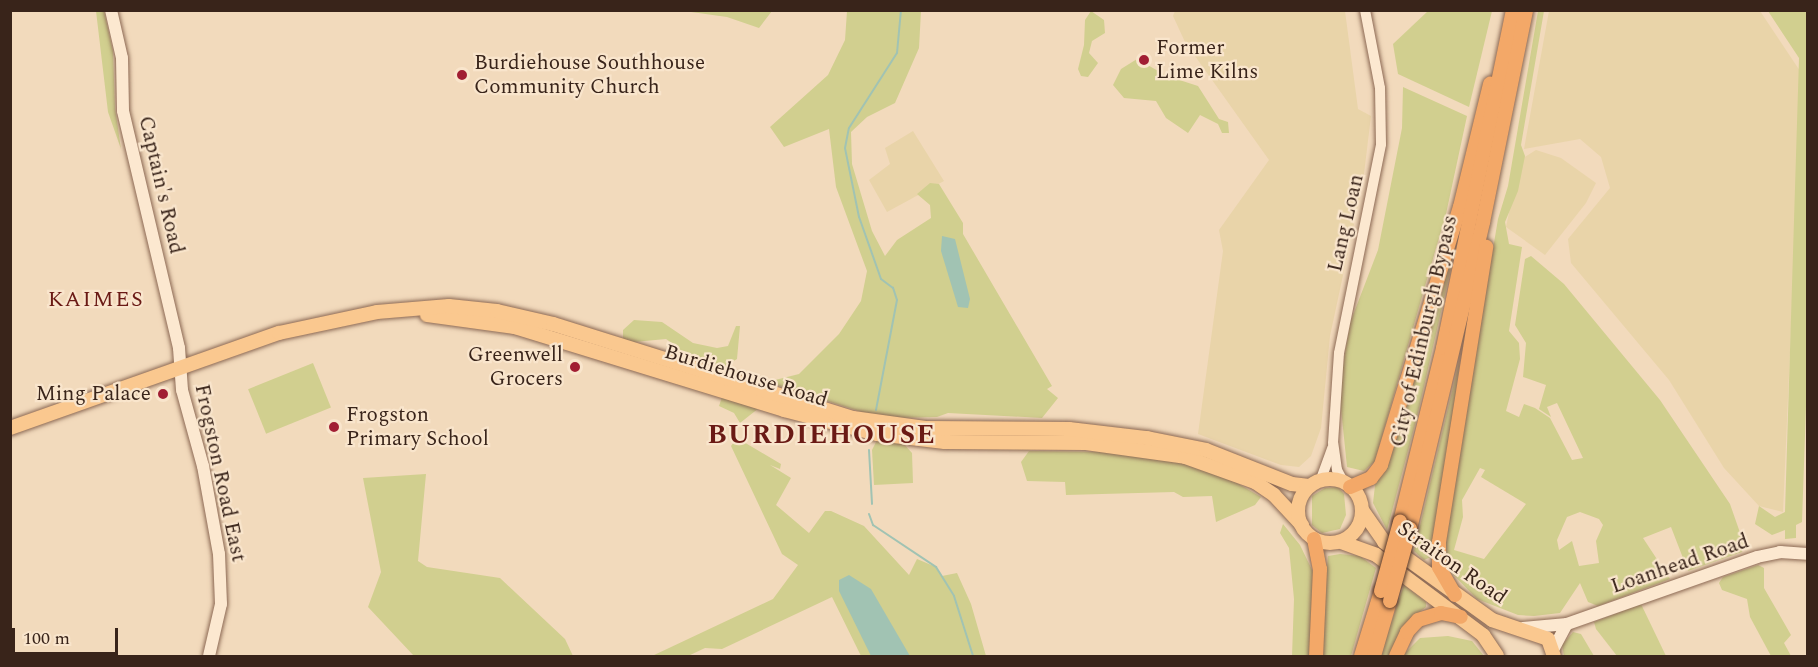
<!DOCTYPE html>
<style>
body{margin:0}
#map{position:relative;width:1818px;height:667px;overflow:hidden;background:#f2dabc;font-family:Spectral,serif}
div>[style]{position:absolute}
.farmland>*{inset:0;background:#e9d4a9}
.green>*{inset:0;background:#d1cf8f;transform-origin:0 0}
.water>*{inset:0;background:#a1c3b3}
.stream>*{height:2px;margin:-1px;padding:0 1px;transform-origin:1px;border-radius:1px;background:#a1c3b3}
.roads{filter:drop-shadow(0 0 2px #8c6954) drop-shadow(0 0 2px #8c6954)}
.tertiary>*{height:10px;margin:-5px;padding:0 5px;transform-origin:5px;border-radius:5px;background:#fce8d0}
.secondary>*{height:12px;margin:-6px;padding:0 6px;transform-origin:6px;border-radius:6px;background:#fce8d0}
.primary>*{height:14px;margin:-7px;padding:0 7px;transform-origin:7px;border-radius:7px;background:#fac88f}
.primary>.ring{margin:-7px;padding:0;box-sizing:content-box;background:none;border:14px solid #fac88f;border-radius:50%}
.trunk>*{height:14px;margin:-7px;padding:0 7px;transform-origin:7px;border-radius:7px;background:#f3a868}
.bridges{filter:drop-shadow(0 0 2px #593829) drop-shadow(0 0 2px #593829)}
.trunk-bridge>*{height:14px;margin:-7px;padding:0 7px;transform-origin:7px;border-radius:7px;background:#f3a868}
.dots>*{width:16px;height:16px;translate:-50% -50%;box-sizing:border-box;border:3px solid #f9e5cc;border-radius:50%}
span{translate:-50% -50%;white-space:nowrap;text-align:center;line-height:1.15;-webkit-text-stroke:4.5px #f9e5cc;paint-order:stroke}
.poi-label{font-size:21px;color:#39241a}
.left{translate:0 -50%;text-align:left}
.right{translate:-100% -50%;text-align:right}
.street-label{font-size:21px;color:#39241a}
.neighbourhood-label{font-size:22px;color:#6a1a15;letter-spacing:1.5px}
.district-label{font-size:27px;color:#6a1a15;font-weight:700;letter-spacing:1.5px}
.frame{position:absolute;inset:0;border:12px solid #39241a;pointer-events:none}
.scale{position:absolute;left:12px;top:628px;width:106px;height:27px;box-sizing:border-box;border:3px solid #39241a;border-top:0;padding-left:8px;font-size:18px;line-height:21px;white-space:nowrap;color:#39241a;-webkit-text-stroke:4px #f9e5cc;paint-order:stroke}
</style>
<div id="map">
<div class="farmland">
<i style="clip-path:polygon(1175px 11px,1345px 11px,1358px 109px,1371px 116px,1363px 182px,1330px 336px,1321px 428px,1311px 456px,1299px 467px,1281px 465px,1198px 434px,1223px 251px,1219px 230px,1269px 160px,1185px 42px,1173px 16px)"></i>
<i style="clip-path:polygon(1549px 11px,1760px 11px,1802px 74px,1783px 512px,1759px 506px,1724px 468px,1669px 380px,1571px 263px,1568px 239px,1610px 188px,1601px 157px,1580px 139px,1524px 149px)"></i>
<i style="clip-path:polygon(913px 131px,944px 181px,887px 212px,869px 180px,890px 164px,885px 148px)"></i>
<i style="clip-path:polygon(1536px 150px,1561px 158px,1596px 183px,1586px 203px,1545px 255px,1506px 227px,1520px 160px)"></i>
</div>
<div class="green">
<i style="clip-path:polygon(96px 11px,104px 11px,113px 51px,115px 108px,121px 149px,108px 112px)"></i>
<i style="clip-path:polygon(684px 11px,772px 10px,772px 11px,759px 28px,727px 17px)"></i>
<i style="clip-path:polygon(847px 11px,921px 11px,919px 48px,895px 103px,867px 117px,851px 132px,852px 164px,872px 231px,885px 256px,897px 240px,931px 218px,930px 205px,917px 194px,930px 183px,939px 184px,963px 223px,963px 234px,1052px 386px,1047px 389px,1058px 398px,1042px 418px,948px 413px,937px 417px,898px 418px,865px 413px,767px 382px,799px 374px,839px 334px,861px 301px,867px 271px,836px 187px,829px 129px,784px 147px,770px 127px,828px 75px,845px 40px)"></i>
<i style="clip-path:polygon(1091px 11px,1104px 20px,1105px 33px,1092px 41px,1089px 53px,1098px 63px,1088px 77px,1081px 76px,1078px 69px,1084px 45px,1085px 20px)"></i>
<i style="clip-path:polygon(1428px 11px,1492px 11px,1469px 107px,1398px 74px,1393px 44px)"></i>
<i style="clip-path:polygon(evenodd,1538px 11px,1544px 11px,1521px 145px,1525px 156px,1518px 191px,1505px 222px,1509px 244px,1522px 247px,1509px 331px,1519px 343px,1520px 359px,1506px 411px,1519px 417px,1524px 404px,1535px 408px,1550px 418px,1572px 460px,1583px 458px,1557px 403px,1547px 407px,1551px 417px,1539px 409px,1546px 385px,1523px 377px,1526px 343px,1515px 325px,1525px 259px,1531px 256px,1564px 284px,1660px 400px,1730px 504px,1744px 544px,1742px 552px,1688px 571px,1671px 527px,1643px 538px,1670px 579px,1598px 606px,1588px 602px,1580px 583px,1560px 613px,1534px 616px,1518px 615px,1477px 599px,1443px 564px,1444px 542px,1498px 219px,1508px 186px,1538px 11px,1480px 468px,1485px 470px,1481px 477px,1526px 504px,1484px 559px,1454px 550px,1463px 517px,1462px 500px,1480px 468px,1538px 11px,1580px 512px,1599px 519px,1603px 525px,1596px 541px,1599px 563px,1579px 566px,1572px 541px,1559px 550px,1557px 540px,1567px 517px,1580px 512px)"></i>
<i style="clip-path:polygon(1768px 11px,1808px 11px,1808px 349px,1802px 522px,1796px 525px,1796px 538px,1785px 539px,1785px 530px,1772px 535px,1755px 524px,1759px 506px,1775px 517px,1785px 512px,1799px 58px)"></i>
<i style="clip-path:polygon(1137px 59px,1167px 76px,1198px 86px,1219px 119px,1228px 122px,1229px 133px,1222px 133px,1218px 124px,1200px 115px,1188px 133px,1166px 118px,1156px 101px,1124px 98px,1113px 85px,1121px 69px)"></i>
<i style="clip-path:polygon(1403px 87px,1467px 116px,1446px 214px,1423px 293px,1375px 461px,1364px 471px,1347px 467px,1339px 389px,1350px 323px,1378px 250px,1402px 128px)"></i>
<i style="clip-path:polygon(1455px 236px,1458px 237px,1417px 417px,1387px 530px,1373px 503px,1376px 477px)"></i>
<i style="clip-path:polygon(634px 320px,662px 322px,693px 343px,717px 348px,728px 346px,736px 326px,740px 326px,737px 359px,724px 367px,678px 356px,675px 345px,666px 339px,634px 342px,623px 339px,623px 330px)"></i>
<i style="clip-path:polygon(1460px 358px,1448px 463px,1431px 557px,1424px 560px,1414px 551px)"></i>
<i style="left:313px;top:363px;width:48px;height:70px;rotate:68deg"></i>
<i style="clip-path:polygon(722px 397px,759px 408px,740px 423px,734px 413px,719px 406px)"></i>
<i style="clip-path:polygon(737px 438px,781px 464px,780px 469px,770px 465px,791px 478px,776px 505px,809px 533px,825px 511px,831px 511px,864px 526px,909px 575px,917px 559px,936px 567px,942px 576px,957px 573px,971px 604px,986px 656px,861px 656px,832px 597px,722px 649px,705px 648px,688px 656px,652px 656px,773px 599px,798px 565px,782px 554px,731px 446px)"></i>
<i style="clip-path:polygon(878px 438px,902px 442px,912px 453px,913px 483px,874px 485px,872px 450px)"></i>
<i style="clip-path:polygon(1029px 451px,1116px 452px,1178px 462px,1225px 476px,1261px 497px,1255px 505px,1216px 522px,1212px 496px,1183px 497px,1174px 492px,1066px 495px,1065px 482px,1027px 481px,1021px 462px)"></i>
<i style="clip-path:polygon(426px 474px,418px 561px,427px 567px,500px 578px,565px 639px,573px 656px,414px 656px,368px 607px,381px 572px,363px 478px)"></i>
<i style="clip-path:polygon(1338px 487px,1344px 494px,1346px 515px,1340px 529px,1322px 533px,1312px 525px,1312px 496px,1325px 488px)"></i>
<i style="clip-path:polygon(1283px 524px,1300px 545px,1313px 572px,1310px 656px,1292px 656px,1294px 599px,1289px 548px,1280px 533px)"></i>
<i style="clip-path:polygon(1340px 554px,1360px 556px,1376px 568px,1351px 656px,1320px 656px,1328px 556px)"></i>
<i style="clip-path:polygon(1758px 565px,1764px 568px,1764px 588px,1791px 635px,1784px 643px,1791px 656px,1771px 656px,1750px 617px,1747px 599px,1722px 590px,1719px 583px,1723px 577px)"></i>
<i style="clip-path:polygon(1404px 585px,1426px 602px,1426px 607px,1410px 619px,1391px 656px,1380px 656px)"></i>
<i style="clip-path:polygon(1641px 604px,1666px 656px,1617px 656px,1596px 629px,1594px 622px)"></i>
<i style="clip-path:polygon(1573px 632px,1581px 634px,1594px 656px,1564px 656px,1562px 645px)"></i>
<i style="clip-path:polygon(1448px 636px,1472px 641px,1484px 656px,1402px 656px,1420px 638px)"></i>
</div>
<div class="water">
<i style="clip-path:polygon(942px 236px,955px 239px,970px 299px,968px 308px,958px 307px,941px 251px)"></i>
<i style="clip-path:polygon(849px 575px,871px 589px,910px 656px,871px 656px,839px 591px,839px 580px)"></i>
</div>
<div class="stream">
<i style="left:876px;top:410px;width:112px;rotate:-79.2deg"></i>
<i style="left:897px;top:300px;width:13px;rotate:-108deg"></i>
<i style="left:893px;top:288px;width:15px;rotate:-143deg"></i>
<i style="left:881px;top:279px;width:66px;rotate:-109.5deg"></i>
<i style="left:859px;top:217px;width:70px;rotate:-101.5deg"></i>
<i style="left:845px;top:148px;width:20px;rotate:-79deg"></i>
<i style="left:849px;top:128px;width:89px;rotate:-57.4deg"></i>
<i style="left:897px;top:53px;width:43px;rotate:-84.7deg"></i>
<i style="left:869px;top:450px;width:54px;rotate:86.8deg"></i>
<i style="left:869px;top:514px;width:12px;rotate:70deg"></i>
<i style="left:873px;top:525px;width:76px;rotate:33.7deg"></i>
<i style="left:936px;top:567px;width:34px;rotate:58deg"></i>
<i style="left:954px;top:596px;width:63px;rotate:72.4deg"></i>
</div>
<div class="roads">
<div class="tertiary">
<i style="left:1321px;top:479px;width:33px;rotate:-70deg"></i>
<i style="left:1344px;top:483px;width:15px;rotate:-118deg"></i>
<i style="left:1337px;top:470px;width:27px;rotate:-98deg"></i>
<i style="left:1333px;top:443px;width:90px;rotate:-86.2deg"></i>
<i style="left:1339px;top:353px;width:213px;rotate:-78.6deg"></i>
<i style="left:1381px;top:144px;width:56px;rotate:-91deg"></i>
<i style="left:1380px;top:88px;width:79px;rotate:-100.9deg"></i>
</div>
<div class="secondary">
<i style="left:111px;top:10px;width:49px;rotate:77.1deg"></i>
<i style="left:122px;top:58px;width:53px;rotate:88.9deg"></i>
<i style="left:123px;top:111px;width:244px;rotate:76.7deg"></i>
<i style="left:179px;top:348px;width:42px;rotate:85.9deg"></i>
<i style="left:182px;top:390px;width:79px;rotate:74.6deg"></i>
<i style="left:203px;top:466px;width:89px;rotate:79.7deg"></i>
<i style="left:219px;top:554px;width:50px;rotate:87.7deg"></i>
<i style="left:221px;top:604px;width:53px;rotate:103deg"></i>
<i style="left:1523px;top:628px;width:44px;rotate:-5.2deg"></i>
<i style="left:1567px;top:624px;width:201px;rotate:-19.4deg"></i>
<i style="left:1757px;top:557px;width:24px;rotate:-12deg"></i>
<i style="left:1780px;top:552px;width:27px;rotate:4deg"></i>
<i style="left:1554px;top:648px;width:27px;rotate:-62deg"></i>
</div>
<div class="primary">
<i style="left:427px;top:315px;width:89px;rotate:7.8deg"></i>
<i style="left:515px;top:327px;width:282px;rotate:17.1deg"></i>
<i style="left:784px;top:410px;width:96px;rotate:14.5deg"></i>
<i style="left:877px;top:434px;width:68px;rotate:6.7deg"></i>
<i style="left:945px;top:442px;width:141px;rotate:0.4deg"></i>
<i style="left:1086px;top:443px;width:100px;rotate:8deg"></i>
<i style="left:1185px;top:457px;width:74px;rotate:19.7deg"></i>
<i style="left:1255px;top:482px;width:23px;rotate:34deg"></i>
<i style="left:1274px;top:495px;width:41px;rotate:47deg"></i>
<i style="left:10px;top:428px;width:285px;rotate:-19.5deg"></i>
<i style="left:279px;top:333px;width:100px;rotate:-12.1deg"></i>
<i style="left:377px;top:312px;width:72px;rotate:-4.8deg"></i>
<i style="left:449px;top:306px;width:48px;rotate:5.9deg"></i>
<i style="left:497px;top:311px;width:57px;rotate:13.1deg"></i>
<i style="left:553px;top:324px;width:314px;rotate:17.4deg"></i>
<i style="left:853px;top:418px;width:73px;rotate:7.9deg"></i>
<i style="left:925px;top:428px;width:144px;rotate:0.4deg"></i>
<i style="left:1069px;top:429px;width:79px;rotate:6.6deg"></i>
<i style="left:1147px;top:438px;width:60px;rotate:11.5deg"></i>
<i style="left:1206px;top:450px;width:92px;rotate:21.6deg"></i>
<i style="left:1292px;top:484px;width:17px;rotate:7deg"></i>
<i class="ring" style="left:1298px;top:479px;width:50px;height:50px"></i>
<i style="left:1362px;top:510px;width:39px;rotate:55deg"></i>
<i style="left:1384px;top:542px;width:133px;rotate:35.8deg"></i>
<i style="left:1492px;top:620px;width:59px;rotate:18.7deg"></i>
<i style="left:1548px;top:639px;width:18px;rotate:71deg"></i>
<i style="left:1341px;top:542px;width:37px;rotate:20deg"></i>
<i style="left:1376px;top:555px;width:134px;rotate:36.8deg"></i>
<i style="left:1483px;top:635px;width:25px;rotate:56deg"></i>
</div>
<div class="trunk">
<i style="left:1350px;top:487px;width:23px;rotate:-23deg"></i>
<i style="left:1371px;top:478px;width:16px;rotate:-52deg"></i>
<i style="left:1381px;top:465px;width:270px;rotate:-73deg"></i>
<i style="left:1460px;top:207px;width:127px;rotate:-76.3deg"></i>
<i style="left:1400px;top:522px;width:179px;rotate:-76.1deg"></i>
<i style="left:1443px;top:348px;width:345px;rotate:-78.3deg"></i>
<i style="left:1410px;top:529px;width:316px;rotate:-76.6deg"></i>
<i style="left:1483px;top:222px;width:216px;rotate:-78.5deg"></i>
<i style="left:1314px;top:539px;width:31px;rotate:79deg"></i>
<i style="left:1320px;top:569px;width:87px;rotate:92.6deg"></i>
<i style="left:1455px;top:595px;width:32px;rotate:-120deg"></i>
<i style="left:1439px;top:567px;width:25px;rotate:-90deg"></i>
<i style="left:1439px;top:542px;width:299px;rotate:-80.9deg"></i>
<i style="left:1361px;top:656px;width:68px;rotate:-72.9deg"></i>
<i style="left:1374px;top:656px;width:57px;rotate:-73.8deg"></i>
<i style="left:1396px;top:656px;width:26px;rotate:-65deg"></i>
<i style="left:1407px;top:632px;width:16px;rotate:-47deg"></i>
<i style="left:1418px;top:620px;width:24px;rotate:-17deg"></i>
<i style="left:1441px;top:613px;width:20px;rotate:11deg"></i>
</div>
</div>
<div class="bridges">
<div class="trunk-bridge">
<i style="left:1381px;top:591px;width:72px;rotate:-74.6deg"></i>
<i style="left:1390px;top:601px;width:75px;rotate:-74.5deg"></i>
</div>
</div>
<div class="dots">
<i style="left:1144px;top:60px;background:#a11e33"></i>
<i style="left:462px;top:75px;background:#a11e33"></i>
<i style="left:575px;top:367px;background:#a11e33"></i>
<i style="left:163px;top:394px;background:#a11e33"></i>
<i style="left:334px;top:427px;background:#a11e33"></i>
</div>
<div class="poi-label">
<span class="left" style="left:1156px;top:60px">Former<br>Lime Kilns</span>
<span class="left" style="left:474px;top:75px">Burdiehouse Southhouse<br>Community Church</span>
<span class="right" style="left:563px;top:367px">Greenwell<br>Grocers</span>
<span class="right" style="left:151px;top:394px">Ming Palace</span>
<span class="left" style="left:346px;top:427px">Frogston<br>Primary School</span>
</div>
<div class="street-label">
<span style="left:161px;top:185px;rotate:77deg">Captain's Road</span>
<span style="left:1346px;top:223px;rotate:-77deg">Lang Loan</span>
<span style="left:1424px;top:331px;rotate:-77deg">City of Edinburgh Bypass</span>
<span style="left:746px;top:376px;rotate:17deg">Burdiehouse Road</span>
<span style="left:220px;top:473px;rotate:78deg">Frogston Road East</span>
<span style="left:1452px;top:563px;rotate:35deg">Straiton Road</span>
<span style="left:1680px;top:564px;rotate:-19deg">Loanhead Road</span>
</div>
<div class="neighbourhood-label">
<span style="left:96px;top:300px">KAIMES</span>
</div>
<div class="district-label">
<span style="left:822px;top:436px">BURDIEHOUSE</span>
</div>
<div class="frame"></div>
<div class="scale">100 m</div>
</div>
